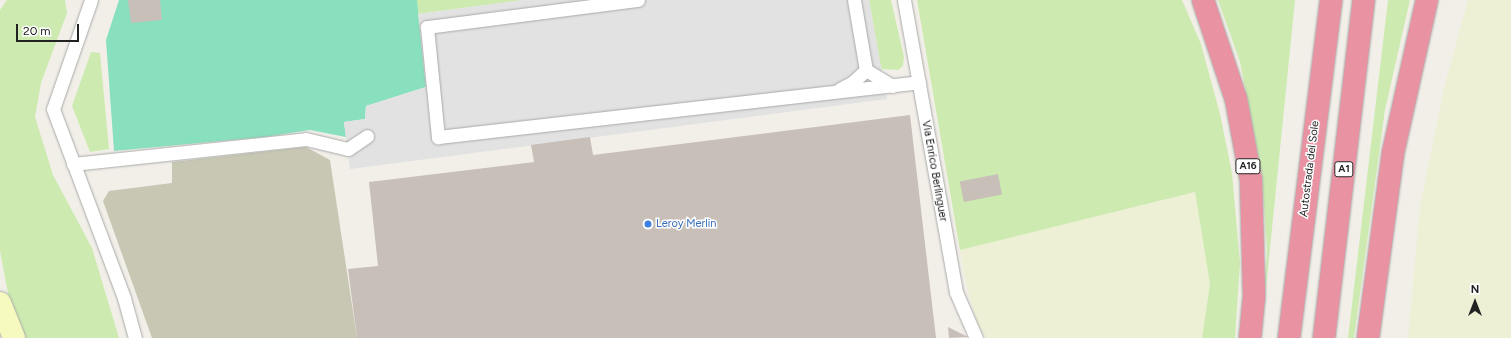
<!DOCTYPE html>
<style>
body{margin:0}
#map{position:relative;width:1511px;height:338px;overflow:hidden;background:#f2efe9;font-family:Figtree,sans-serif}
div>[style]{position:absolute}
.construction>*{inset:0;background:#c7c7b4}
.farmland>*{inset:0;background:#eef0d5}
.grass>*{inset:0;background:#cdebb0}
.pitch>*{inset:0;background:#88e0be}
.parking>*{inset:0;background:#e2e2e2}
.building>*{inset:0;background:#c7bfb8;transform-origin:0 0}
.roads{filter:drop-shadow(0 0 1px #a9a9a9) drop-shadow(0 0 1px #a9a9a9)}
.service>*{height:13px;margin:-6.5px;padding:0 6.5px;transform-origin:6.5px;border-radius:6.5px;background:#fff}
.secondary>*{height:22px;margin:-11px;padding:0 11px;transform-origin:11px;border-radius:11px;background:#f7fabf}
.motorway>*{height:22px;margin:-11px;padding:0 11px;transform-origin:11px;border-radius:11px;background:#e892a2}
.dots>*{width:11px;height:11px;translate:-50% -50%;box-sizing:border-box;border:2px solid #fff;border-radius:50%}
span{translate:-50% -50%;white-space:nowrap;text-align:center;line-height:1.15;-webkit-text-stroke:3px #fff;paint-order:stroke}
.shield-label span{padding:1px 3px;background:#fff;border:1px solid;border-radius:3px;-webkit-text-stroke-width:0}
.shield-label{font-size:10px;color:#222;font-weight:700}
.street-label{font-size:11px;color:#222}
.shop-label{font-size:11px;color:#366cbe}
.left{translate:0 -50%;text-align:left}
.north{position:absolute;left:1455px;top:282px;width:40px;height:40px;-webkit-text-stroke:3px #fff;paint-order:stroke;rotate:0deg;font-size:11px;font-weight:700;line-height:16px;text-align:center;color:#222}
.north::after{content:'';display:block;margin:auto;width:14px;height:18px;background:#222;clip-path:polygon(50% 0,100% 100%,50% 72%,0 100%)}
.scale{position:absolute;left:16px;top:24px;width:63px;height:18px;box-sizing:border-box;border:2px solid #222;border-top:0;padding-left:5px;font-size:12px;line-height:14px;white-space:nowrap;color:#222;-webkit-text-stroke:3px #fff;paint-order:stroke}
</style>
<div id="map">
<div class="construction">
<i style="clip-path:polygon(306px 147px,330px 160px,357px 338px,152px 338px,103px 201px,109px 191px,172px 183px,172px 162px)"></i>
</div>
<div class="farmland">
<i style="clip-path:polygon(1468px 0,1511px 0,1511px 338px,1408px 338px,1420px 206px,1444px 88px)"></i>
<i style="clip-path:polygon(1195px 192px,1210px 284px,1202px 338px,986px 338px,977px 322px,967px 287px,960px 250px)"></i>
</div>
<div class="grass">
<i style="clip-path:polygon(7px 0,65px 0,67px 13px,41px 83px,35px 117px,53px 175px,92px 248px,119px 338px,23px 338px,10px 304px,0 251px,0 10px)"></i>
<i style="clip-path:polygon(417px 0,523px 0,418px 14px)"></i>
<i style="clip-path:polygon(869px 0,891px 0,904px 57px,903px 66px,898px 70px,881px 69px)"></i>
<i style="clip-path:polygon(917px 0,1182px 0,1201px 44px,1220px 114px,1232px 173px,1240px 263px,1235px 338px,1202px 338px,1210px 284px,1195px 192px,960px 250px)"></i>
<i style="clip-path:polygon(1218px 0,1295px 0,1261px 338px,1267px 252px,1262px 174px,1240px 62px)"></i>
<i style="clip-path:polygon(1388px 0,1410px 0,1385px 110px,1354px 338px,1348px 338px)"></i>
<i style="clip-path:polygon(91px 52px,100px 53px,109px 149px,90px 152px,72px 106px)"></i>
</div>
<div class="pitch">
<i style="clip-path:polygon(119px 0,417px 0,426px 87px,366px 106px,365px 119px,344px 122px,346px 137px,310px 130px,265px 137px,114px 151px,106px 40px)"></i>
</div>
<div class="parking">
<i style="clip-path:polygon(523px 0,869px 0,887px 99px,350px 169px,344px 122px,365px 119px,366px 106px,426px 87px,418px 14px)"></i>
</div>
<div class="building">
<i style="clip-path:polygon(128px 0,160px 0,162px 20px,131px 23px)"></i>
<i style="clip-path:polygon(910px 115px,936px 338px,357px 338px,348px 269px,378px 266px,369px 182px,534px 162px,531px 145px,590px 137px,593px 155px)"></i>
<i style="left:998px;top:174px;width:21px;height:39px;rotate:79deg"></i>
<i style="clip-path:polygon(948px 327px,968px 337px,949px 338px)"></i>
</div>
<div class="roads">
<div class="service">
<i style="left:91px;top:0;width:115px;rotate:109.2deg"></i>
<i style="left:53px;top:109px;width:202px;rotate:69.4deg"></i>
<i style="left:124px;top:298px;width:41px;rotate:74.6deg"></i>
<i style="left:638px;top:0;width:213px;rotate:172.7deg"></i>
<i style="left:427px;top:27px;width:111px;rotate:84.3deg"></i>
<i style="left:438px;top:137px;width:484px;rotate:-6.5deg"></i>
<i style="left:854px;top:0;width:71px;rotate:80.3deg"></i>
<i style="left:866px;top:70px;width:31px;rotate:31deg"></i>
<i style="left:904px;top:0;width:297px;rotate:79.9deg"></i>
<i style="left:956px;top:292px;width:50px;rotate:66.5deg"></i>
<i style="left:840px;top:89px;width:15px;rotate:-28deg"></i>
<i style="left:853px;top:82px;width:18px;rotate:-43deg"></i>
<i style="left:73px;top:164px;width:234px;rotate:-6.1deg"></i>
<i style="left:306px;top:139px;width:43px;rotate:13.4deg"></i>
<i style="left:348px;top:149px;width:23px;rotate:-34deg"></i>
</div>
<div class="secondary">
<i style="left:0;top:303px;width:38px;rotate:68deg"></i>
</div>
<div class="motorway">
<i style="left:1203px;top:0;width:104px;rotate:71.6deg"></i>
<i style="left:1236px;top:99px;width:82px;rotate:79.5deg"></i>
<i style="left:1251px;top:180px;width:117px;rotate:88.5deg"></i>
<i style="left:1254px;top:297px;width:41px;rotate:95.6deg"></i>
<i style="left:1289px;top:338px;width:341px;rotate:-82.9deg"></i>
<i style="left:1324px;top:338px;width:340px;rotate:-83.3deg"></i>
<i style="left:1368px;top:338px;width:187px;rotate:-82.3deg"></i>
<i style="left:1393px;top:153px;width:157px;rotate:-77.5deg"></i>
</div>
</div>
<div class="dots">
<i style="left:648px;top:224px;background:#3f7fe0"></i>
</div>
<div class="shield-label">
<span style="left:1248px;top:166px">A16</span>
<span style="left:1344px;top:169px">A1</span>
</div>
<div class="street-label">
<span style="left:1310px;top:169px;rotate:-83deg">Autostrada del Sole</span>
<span style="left:934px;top:171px;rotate:80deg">Via Enrico Berlinguer</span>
</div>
<div class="shop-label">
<span class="left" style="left:656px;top:224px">Leroy Merlin</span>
</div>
<div class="north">N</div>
<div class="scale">20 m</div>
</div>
